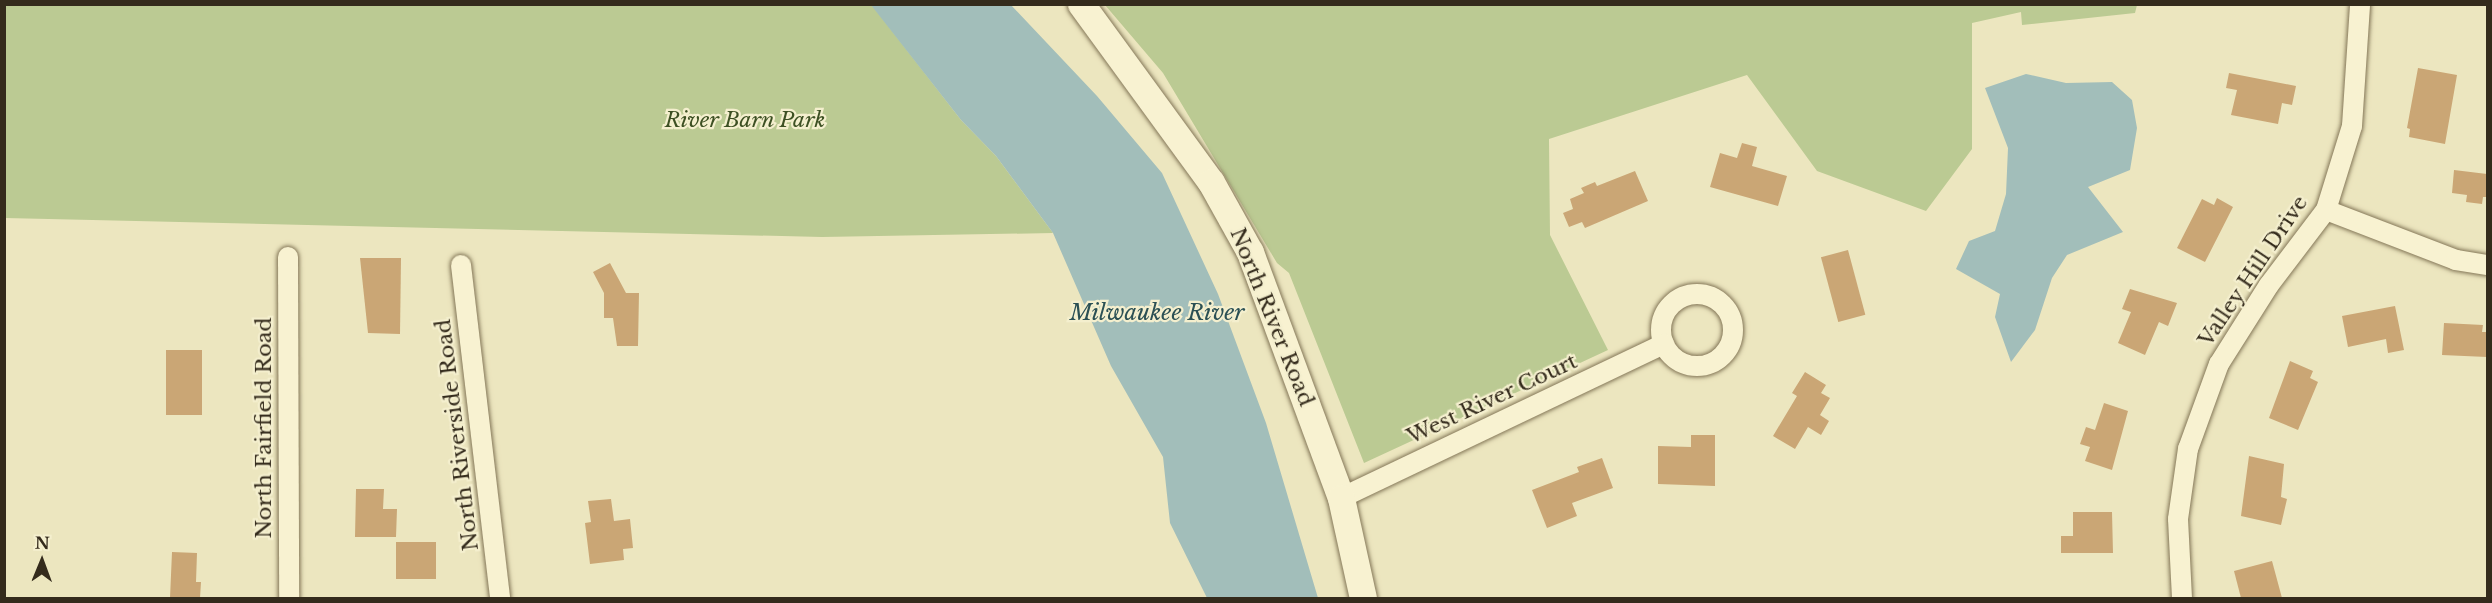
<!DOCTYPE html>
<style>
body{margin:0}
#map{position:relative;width:2492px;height:603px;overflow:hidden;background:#ece6bf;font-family:"Libre Baskerville",serif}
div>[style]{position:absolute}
.green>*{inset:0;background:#bbca93}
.water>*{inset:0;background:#a2beba}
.building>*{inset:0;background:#caa675;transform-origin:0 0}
.roads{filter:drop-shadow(0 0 2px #847758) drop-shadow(0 0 2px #847758)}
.street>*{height:20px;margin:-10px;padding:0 10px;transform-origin:10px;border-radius:10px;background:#f8f2d1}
.street>.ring{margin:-10px;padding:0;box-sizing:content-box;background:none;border:20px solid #f8f2d1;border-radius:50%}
.secondary>*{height:27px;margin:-13.5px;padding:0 13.5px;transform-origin:13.5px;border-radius:13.5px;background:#f8f2d1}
span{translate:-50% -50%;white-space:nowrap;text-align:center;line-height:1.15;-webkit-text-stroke:4.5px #f4efce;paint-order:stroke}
.park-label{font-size:21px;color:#3d5023;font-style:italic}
.street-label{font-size:21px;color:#342b1c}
.water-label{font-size:22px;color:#2b5054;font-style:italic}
.frame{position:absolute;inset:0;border:6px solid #342b1c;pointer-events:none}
.north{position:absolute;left:12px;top:531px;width:60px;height:60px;-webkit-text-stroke:4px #f4efce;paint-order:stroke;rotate:1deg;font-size:16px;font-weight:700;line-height:24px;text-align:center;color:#342b1c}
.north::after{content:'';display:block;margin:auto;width:21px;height:27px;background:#342b1c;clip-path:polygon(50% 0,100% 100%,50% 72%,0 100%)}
</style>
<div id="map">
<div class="green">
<i style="clip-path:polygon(871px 4px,961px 120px,996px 156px,1053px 233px,822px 237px,5px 218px,5px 5px)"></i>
<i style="clip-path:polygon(1105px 5px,2137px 5px,2135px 13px,2022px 25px,2021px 12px,1972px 23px,1972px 149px,1926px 211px,1817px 171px,1747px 75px,1549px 139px,1550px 235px,1608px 350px,1364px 463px,1289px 273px,1277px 263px,1163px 73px)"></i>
</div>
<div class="water">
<i style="clip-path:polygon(871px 5px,1011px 5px,1097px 96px,1162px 173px,1218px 294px,1266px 423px,1318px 598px,1207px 598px,1170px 523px,1163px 457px,1111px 366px,1053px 233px,996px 156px,961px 120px)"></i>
<i style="clip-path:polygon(2026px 74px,2066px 83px,2112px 82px,2132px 100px,2137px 128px,2130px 170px,2088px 187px,2123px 232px,2067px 255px,2052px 278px,2035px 330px,2011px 362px,1995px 317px,2000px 294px,1956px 269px,1969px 241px,1995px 231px,2006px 194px,2008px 148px,1985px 88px)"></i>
</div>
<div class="building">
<i style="clip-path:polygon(2418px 68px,2457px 75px,2445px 144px,2409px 137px,2410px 129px,2407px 128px)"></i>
<i style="clip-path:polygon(2229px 73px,2296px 86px,2292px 105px,2282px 103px,2278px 124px,2231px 115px,2237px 90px,2226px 88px)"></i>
<i style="clip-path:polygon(1742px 143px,1757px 147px,1752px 166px,1787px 176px,1778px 206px,1710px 187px,1720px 153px,1737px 158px)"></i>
<i style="clip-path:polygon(2454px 170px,2487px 174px,2487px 197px,2483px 197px,2482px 204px,2466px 202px,2467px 195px,2452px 193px)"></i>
<i style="clip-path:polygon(1635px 171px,1648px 201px,1585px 228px,1582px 222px,1569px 227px,1563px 213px,1573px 209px,1570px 199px,1584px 193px,1581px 188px,1595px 182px,1597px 186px)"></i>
<i style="clip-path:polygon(2217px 198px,2233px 207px,2205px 262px,2177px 248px,2202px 199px,2214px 205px)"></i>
<i style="left:1848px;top:250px;width:67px;height:28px;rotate:75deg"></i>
<i style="clip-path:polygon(360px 258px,401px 258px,400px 334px,368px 333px)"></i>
<i style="clip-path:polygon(610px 263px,626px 293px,639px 293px,638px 346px,617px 346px,613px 318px,604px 318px,604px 293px,593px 272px)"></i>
<i style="clip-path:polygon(2130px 289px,2177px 303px,2168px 326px,2159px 322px,2145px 355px,2118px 343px,2131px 312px,2122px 309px)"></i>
<i style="clip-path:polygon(2395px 306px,2404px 350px,2388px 353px,2386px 339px,2348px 347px,2342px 316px)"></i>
<i style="clip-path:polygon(2444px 323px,2483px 325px,2482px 332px,2487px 332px,2487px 357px,2442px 355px)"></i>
<i style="left:166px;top:350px;width:36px;height:65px"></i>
<i style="clip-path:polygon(2290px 361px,2313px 371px,2310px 378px,2318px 382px,2298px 430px,2269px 418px)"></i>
<i style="clip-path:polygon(1805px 372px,1826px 385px,1821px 393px,1830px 398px,1820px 415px,1829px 421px,1821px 435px,1808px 427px,1795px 449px,1773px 436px,1797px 396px,1792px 393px)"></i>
<i style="clip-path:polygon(2104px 403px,2128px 411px,2112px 470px,2085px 461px,2090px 447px,2080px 444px,2086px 427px,2095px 430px)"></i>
<i style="clip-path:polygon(1691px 435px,1715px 435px,1715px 486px,1658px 484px,1658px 446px,1691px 447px)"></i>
<i style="clip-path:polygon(2249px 456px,2284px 464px,2281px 497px,2287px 499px,2281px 525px,2241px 516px)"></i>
<i style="clip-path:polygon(1602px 458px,1613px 488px,1572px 503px,1577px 516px,1547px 528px,1532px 490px,1579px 472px,1577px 467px)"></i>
<i style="clip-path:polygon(356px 489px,384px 489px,383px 509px,397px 509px,396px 537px,355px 537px)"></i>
<i style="clip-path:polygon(611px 499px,614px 521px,630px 519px,633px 548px,623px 549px,624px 560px,590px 564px,585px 523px,591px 522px,588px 501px)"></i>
<i style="clip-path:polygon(2073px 512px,2112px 512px,2113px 553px,2061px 553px,2061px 536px,2073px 536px)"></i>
<i style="left:396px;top:542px;width:40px;height:37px"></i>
<i style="clip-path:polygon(172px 552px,197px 553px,196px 582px,201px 582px,200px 598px,170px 598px)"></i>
<i style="clip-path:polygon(2272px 561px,2282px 598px,2241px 598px,2234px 571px)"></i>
</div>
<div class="roads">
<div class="street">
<i style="left:2326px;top:210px;width:139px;rotate:21deg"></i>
<i style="left:2456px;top:260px;width:32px;rotate:9deg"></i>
<i style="left:288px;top:257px;width:341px;rotate:89.8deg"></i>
<i style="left:461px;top:265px;width:335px;rotate:83.3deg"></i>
<i class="ring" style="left:1661px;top:294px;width:52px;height:52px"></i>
<i style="left:1341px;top:498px;width:358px;rotate:-25.5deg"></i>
<i style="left:2182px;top:598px;width:79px;rotate:-92.9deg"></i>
<i style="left:2178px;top:519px;width:71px;rotate:-81.9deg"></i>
<i style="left:2188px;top:449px;width:90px;rotate:-70deg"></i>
<i style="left:2219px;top:364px;width:93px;rotate:-57.7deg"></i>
<i style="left:2269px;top:285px;width:94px;rotate:-52.8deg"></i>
<i style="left:2326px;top:210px;width:88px;rotate:-72.8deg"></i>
<i style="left:2352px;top:126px;width:122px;rotate:-86.2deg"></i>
</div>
<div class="secondary">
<i style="left:1081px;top:4px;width:220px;rotate:53.9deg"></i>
<i style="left:1211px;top:182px;width:80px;rotate:60.9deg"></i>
<i style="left:1250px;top:252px;width:262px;rotate:69.7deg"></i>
<i style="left:1341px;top:498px;width:102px;rotate:77.6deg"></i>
</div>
</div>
<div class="park-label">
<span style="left:745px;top:120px">River Barn Park</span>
</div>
<div class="street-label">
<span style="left:2253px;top:271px;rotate:-56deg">Valley Hill Drive</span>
<span style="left:1272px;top:317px;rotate:68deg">North River Road</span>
<span style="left:1492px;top:399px;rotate:-25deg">West River Court</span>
<span style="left:264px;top:428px;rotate:-90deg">North Fairfield Road</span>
<span style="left:457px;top:435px;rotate:-97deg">North Riverside Road</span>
</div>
<div class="water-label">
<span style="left:1157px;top:313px">Milwaukee River</span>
</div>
<div class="frame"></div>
<div class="north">N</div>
</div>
